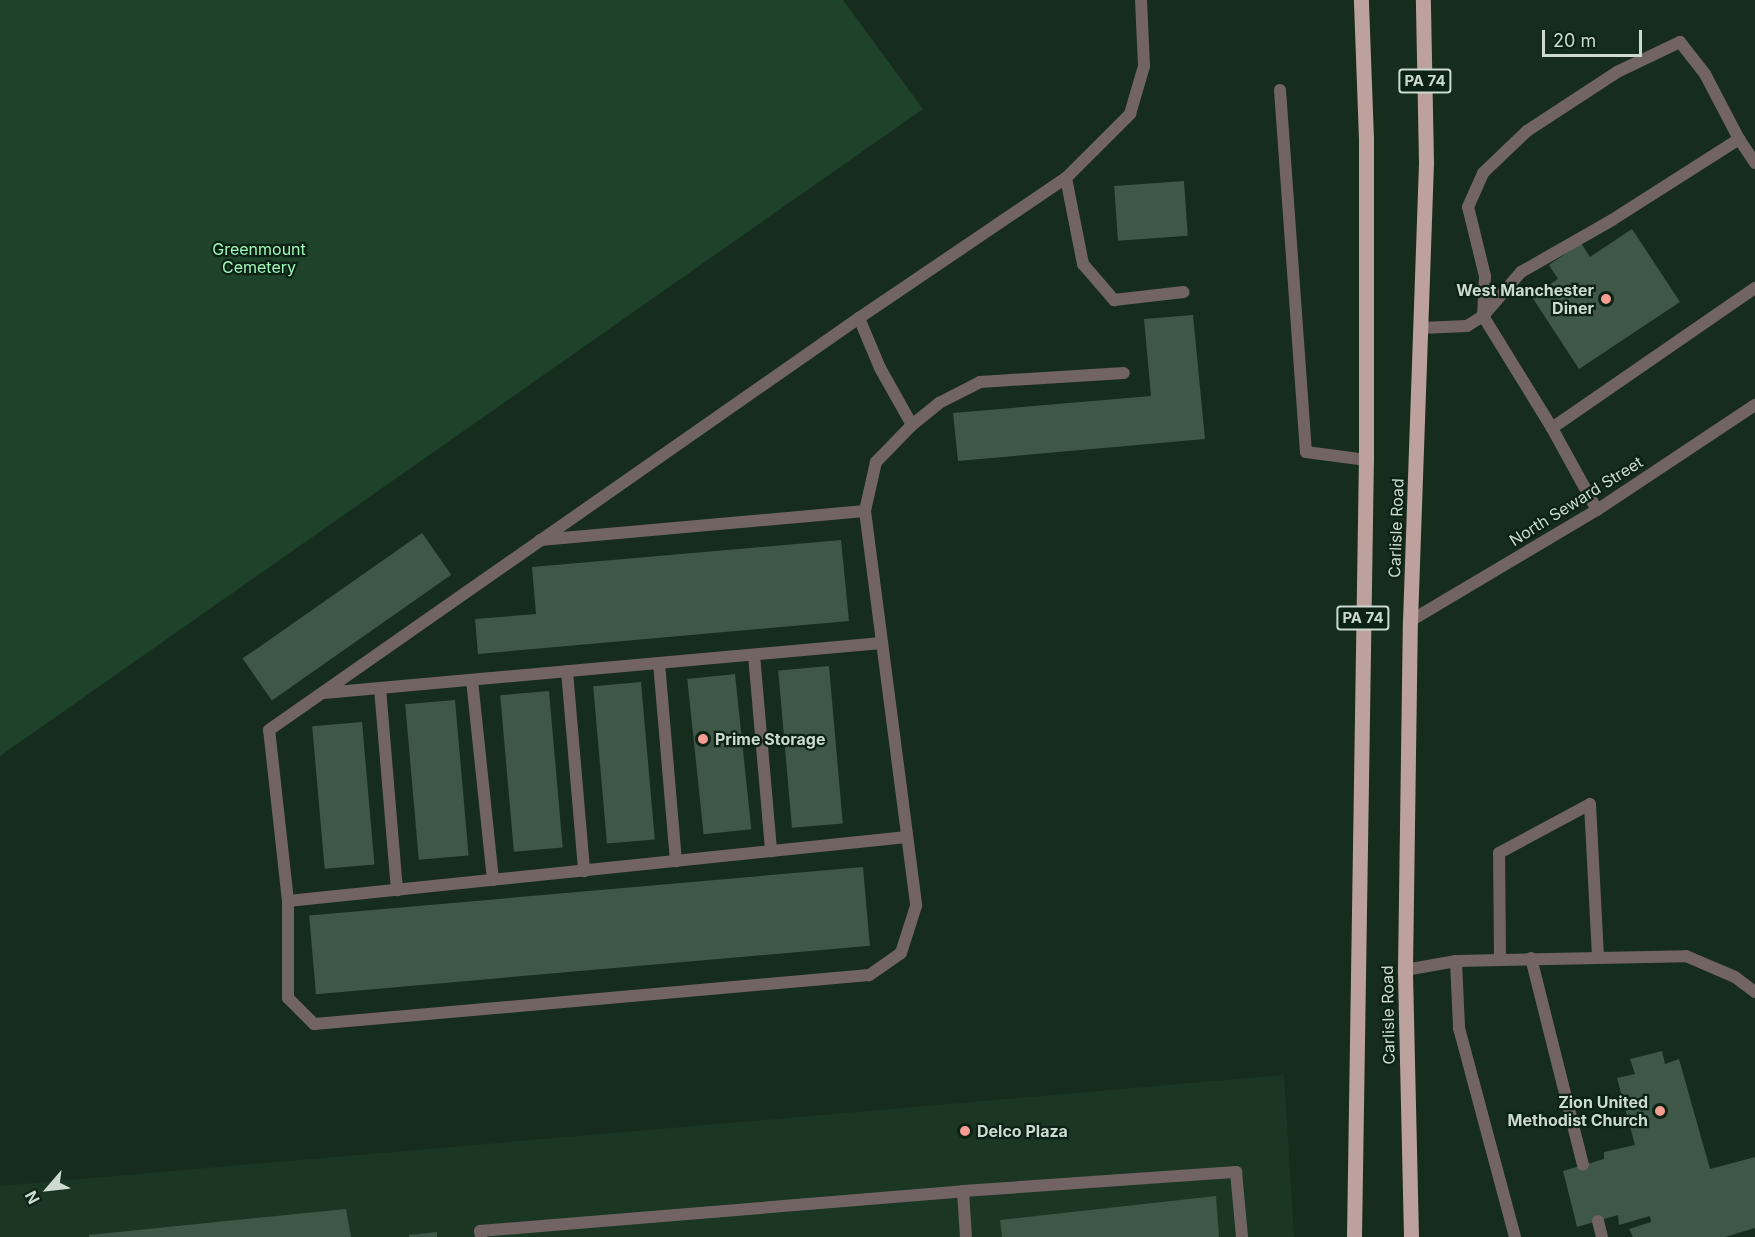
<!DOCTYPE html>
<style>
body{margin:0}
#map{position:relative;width:1755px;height:1237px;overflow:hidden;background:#162c1d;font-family:Inter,sans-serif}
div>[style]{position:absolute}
.built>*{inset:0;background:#1b3724}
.green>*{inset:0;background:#1f422b}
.building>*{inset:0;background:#3f5746;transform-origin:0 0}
.service>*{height:12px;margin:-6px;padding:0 6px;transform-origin:6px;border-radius:6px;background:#726462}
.minor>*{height:12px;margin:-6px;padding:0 6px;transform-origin:6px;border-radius:6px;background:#726462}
.primary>*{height:15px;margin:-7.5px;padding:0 7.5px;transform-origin:7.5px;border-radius:7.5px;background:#bda19d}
.dots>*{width:16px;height:16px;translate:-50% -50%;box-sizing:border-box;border:3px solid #0c2214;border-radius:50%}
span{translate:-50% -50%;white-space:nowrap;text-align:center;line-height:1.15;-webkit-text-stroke:4.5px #0c2214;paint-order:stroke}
.shield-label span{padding:2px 4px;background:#0c2214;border:2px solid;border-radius:4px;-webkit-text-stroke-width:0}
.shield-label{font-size:15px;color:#ccdacf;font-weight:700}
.park-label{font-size:16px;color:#a0f8bb}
.poi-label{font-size:16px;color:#ccdacf;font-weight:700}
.right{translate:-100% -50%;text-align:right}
.left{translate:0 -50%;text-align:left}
.street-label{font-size:16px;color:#ccdacf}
.north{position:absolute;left:18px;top:1159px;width:60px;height:60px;-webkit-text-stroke:4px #0c2214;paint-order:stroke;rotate:242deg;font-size:16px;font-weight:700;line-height:24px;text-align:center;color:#ccdacf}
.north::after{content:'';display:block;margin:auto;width:21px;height:27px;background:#ccdacf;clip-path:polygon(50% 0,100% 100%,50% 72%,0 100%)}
.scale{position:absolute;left:1542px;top:30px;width:100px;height:27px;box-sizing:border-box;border:3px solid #ccdacf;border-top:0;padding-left:8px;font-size:18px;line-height:21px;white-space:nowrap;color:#ccdacf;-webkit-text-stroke:4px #0c2214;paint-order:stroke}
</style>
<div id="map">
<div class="built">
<i style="clip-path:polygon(1284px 1075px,1294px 1237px,0 1237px,0 1186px)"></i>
</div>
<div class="green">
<i style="clip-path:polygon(0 0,843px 0,923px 109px,0 756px)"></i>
</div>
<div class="building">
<i style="left:1184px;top:181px;width:55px;height:70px;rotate:86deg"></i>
<i style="clip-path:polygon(1632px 229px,1680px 302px,1579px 369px,1532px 297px,1558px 279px,1549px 265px,1581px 243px,1590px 257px)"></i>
<i style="clip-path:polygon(1193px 315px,1205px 439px,958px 461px,953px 413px,1151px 396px,1144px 319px)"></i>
<i style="left:422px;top:533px;width:51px;height:219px;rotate:55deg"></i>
<i style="clip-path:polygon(841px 540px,849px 621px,478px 654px,475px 619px,536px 614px,532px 567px)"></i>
<i style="left:829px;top:666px;width:158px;height:51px;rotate:85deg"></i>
<i style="left:735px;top:674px;width:156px;height:48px;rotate:84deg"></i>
<i style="left:641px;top:682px;width:158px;height:48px;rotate:85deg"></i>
<i style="left:549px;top:691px;width:157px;height:49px;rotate:85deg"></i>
<i style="left:455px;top:700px;width:156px;height:50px;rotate:85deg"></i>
<i style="left:362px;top:722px;width:143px;height:50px;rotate:85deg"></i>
<i style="left:863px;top:867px;width:79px;height:556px;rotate:85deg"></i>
<i style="clip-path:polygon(1662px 1051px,1665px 1064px,1679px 1059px,1710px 1169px,1755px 1157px,1755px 1228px,1725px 1237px,1633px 1237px,1629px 1229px,1651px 1222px,1650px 1216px,1619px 1225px,1618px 1215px,1577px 1227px,1563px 1171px,1604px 1159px,1604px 1152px,1635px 1145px,1617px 1078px,1635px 1074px,1630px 1059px)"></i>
<i style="clip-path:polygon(1216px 1196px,1219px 1237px,1002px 1237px,1000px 1220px)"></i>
<i style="clip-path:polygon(346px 1209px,351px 1237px,89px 1237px,89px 1235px)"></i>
<i style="clip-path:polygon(437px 1232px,437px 1237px,409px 1237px,409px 1235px)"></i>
</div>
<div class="service">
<i style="left:1280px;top:90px;width:363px;rotate:85.9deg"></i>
<i style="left:1306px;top:452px;width:61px;rotate:7.6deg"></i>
<i style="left:1066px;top:178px;width:88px;rotate:78.8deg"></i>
<i style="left:1083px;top:264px;width:48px;rotate:49.3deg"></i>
<i style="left:1114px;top:300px;width:70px;rotate:-6.5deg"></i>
<i style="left:859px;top:318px;width:54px;rotate:67.2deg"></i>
<i style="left:880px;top:368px;width:65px;rotate:60.7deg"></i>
<i style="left:912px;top:425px;width:52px;rotate:134.2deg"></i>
<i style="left:876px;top:462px;width:50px;rotate:102.7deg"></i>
<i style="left:865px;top:511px;width:398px;rotate:82.6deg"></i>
<i style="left:916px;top:906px;width:49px;rotate:107.7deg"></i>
<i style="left:901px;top:953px;width:39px;rotate:145deg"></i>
<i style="left:869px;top:975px;width:557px;rotate:174.95deg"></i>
<i style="left:314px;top:1024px;width:37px;rotate:-135deg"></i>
<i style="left:288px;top:998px;width:97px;rotate:-90deg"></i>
<i style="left:288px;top:901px;width:172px;rotate:-96.3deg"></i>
<i style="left:269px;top:730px;width:720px;rotate:-34.93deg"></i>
<i style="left:859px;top:318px;width:250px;rotate:-34.1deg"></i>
<i style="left:1066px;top:178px;width:91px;rotate:-45deg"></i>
<i style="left:1130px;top:114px;width:50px;rotate:-73.7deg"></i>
<i style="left:1144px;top:66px;width:66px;rotate:-92.6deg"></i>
<i style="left:1421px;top:328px;width:46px;rotate:-2.5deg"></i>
<i style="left:1467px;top:326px;width:19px;rotate:-32deg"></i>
<i style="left:1483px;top:316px;width:58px;rotate:-49.2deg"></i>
<i style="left:1521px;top:272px;width:105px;rotate:-29.7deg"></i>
<i style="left:1612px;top:220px;width:151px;rotate:-32.5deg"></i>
<i style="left:912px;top:425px;width:35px;rotate:-39deg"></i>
<i style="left:939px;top:403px;width:46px;rotate:-27.1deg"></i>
<i style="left:980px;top:382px;width:144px;rotate:-3.6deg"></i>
<i style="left:1552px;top:428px;width:247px;rotate:-34.6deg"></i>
<i style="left:1597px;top:510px;width:94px;rotate:-118.8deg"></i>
<i style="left:1552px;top:428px;width:132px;rotate:-121.6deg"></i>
<i style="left:1483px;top:316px;width:40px;rotate:-87.1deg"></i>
<i style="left:1485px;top:276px;width:71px;rotate:-103.8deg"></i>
<i style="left:1468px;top:207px;width:37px;rotate:-66deg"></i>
<i style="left:1483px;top:173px;width:61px;rotate:-43.7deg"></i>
<i style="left:1527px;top:131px;width:108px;rotate:-33.2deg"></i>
<i style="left:1617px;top:72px;width:70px;rotate:-25.5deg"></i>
<i style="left:1680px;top:42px;width:41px;rotate:52deg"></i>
<i style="left:1705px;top:74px;width:73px;rotate:62.4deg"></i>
<i style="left:1739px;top:139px;width:29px;rotate:56deg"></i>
<i style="left:540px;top:540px;width:326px;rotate:-5.1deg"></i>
<i style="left:754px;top:655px;width:197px;rotate:85deg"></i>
<i style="left:659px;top:663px;width:199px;rotate:85.1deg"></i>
<i style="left:567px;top:671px;width:201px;rotate:85.1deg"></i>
<i style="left:472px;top:680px;width:201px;rotate:84deg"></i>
<i style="left:380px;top:688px;width:203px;rotate:85.2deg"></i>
<i style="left:324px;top:693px;width:560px;rotate:-5.12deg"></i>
<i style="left:288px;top:901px;width:622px;rotate:-5.9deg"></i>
<i style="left:1531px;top:958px;width:213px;rotate:75.9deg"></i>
<i style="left:1500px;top:959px;width:106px;rotate:-90.5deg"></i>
<i style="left:1499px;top:853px;width:103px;rotate:-28.3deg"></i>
<i style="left:1590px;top:804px;width:152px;rotate:87deg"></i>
<i style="left:1456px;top:961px;width:67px;rotate:87.4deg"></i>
<i style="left:1459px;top:1028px;width:216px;rotate:75deg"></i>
<i style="left:1405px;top:970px;width:52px;rotate:-10deg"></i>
<i style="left:1456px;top:961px;width:230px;rotate:-1.2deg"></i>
<i style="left:1686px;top:956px;width:53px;rotate:23.2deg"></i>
<i style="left:1735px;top:977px;width:25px;rotate:37deg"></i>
<i style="left:963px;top:1191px;width:46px;rotate:86.3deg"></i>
<i style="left:1598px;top:1221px;width:16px;rotate:76deg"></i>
<i style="left:481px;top:1237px;width:6px;rotate:-99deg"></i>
<i style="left:480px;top:1231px;width:485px;rotate:-4.7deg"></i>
<i style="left:963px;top:1191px;width:274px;rotate:-4deg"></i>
<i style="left:1236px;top:1172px;width:65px;rotate:84.7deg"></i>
</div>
<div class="minor">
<i style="left:1410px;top:621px;width:217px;rotate:-30.7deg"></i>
<i style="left:1597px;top:510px;width:190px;rotate:-33.6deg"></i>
</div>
<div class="primary">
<i style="left:1354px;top:1237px;width:777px;rotate:-89.12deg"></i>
<i style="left:1366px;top:460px;width:321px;rotate:-90deg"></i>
<i style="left:1366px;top:139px;width:139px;rotate:-92.1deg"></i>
<i style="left:1411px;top:1237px;width:267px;rotate:-91.3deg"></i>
<i style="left:1405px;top:970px;width:349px;rotate:-89.2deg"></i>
<i style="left:1410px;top:621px;width:458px;rotate:-88deg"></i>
<i style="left:1426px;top:163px;width:163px;rotate:-91.1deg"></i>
</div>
<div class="dots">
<i style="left:1606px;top:299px;background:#f59c93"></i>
<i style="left:703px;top:739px;background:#f59c93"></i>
<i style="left:1660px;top:1111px;background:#f59c93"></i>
<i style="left:965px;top:1131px;background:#f59c93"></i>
</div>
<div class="shield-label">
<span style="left:1425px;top:81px">PA 74</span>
<span style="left:1363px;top:618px">PA 74</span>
</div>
<div class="park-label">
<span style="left:259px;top:258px">Greenmount<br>Cemetery</span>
</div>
<div class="poi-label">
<span class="right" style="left:1594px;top:299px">West Manchester<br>Diner</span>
<span class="left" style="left:715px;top:739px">Prime Storage</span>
<span class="right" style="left:1648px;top:1111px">Zion United<br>Methodist Church</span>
<span class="left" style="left:977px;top:1131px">Delco Plaza</span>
</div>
<div class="street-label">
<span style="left:1576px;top:501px;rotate:-32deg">North Seward Street</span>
<span style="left:1396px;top:528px;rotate:-88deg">Carlisle Road</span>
<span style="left:1388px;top:1015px;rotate:-91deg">Carlisle Road</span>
</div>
<div class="north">N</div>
<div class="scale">20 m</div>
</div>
